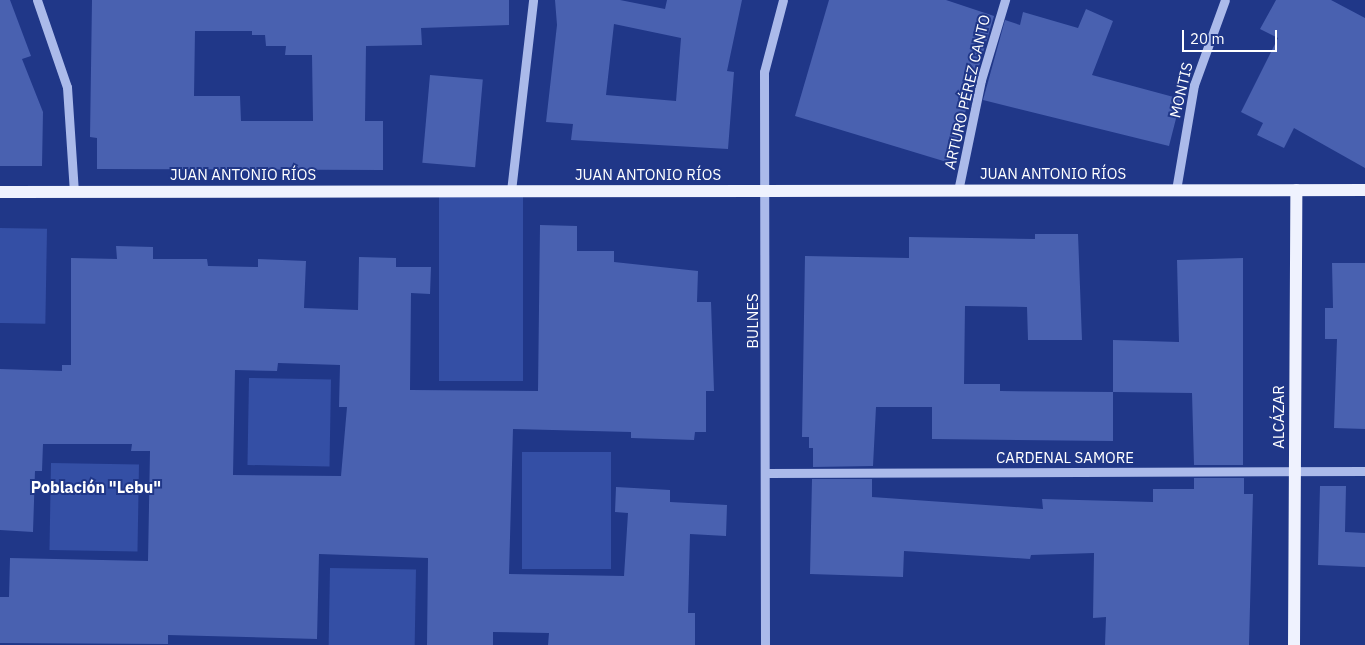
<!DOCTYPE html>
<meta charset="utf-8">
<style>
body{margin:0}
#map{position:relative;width:1365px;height:645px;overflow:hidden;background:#203788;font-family:"IBM Plex Sans",sans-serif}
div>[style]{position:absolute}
.green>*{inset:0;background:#344fa5;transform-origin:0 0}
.building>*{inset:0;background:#4961b0;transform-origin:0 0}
.minor>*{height:9px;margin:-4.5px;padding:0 4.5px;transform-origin:4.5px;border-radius:4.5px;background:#abbaea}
.major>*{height:12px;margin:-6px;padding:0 6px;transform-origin:6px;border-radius:6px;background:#eff2fe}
span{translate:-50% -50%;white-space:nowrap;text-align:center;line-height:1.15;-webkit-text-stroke:4px #203788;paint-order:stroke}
.street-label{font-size:15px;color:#fff}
.neighbourhood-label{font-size:16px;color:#fff;font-weight:700}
.scale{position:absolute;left:1182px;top:30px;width:95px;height:22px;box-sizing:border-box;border:2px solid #fff;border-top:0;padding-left:6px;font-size:15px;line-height:18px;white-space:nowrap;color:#fff;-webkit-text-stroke:4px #203788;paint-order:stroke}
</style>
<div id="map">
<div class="green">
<i style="left:439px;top:191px;width:84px;height:190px"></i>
<i style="left:0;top:228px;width:47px;height:95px;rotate:1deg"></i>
<i style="left:249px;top:378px;width:82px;height:87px;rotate:1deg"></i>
<i style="left:522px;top:452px;width:89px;height:117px"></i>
<i style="left:51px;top:463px;width:88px;height:87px;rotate:1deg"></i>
<i style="left:330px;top:568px;width:86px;height:77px;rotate:1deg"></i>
</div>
<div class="building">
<i style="clip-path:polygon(0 0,10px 0,31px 56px,22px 59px,43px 112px,42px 166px,0 166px)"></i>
<i style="clip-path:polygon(evenodd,92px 0,509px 0,509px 25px,421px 28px,422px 45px,366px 46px,365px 121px,383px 121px,383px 170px,97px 169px,97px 138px,90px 137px,92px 0,195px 31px,252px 31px,252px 35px,265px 35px,266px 46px,286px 46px,285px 55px,312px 55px,313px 121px,241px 121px,240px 96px,194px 96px,195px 31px)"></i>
<i style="clip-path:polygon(evenodd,555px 0,620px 0,665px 9px,667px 0,742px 0,727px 71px,734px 72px,728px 149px,571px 140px,573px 124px,546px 122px,557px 25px,555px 0,614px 24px,681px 38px,676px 101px,606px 95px,614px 24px)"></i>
<i style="clip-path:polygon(829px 0,946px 0,994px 16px,950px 163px,795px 116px)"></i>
<i style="clip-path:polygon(1276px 0,1331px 0,1365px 18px,1365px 168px,1294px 128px,1284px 148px,1257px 135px,1263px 123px,1241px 112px,1278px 38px,1260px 29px)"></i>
<i style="clip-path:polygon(1086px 9px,1113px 21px,1092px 75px,1181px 99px,1169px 146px,983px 100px,1005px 20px,1020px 25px,1023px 12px,1078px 28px)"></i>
<i style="left:430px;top:75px;width:53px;height:88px;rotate:5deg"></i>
<i style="clip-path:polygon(evenodd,540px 225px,577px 226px,577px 251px,614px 251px,614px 262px,698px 271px,697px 302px,711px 302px,714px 391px,706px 391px,706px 432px,695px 432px,694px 440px,631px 438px,631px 432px,513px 429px,509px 574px,624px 576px,628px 513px,615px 512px,616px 487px,670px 490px,670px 502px,727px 505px,726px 536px,690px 534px,688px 613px,695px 613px,695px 645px,548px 645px,549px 633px,493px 632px,493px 645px,427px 645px,428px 558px,319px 554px,317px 639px,168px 635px,168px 644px,0 643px,0 597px,9px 597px,10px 558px,148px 561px,150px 451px,131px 451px,132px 444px,43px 444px,42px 471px,35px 471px,33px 532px,0 530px,0 369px,62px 371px,62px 365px,71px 365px,71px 258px,117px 259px,116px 246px,153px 247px,153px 259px,207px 259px,208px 266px,258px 267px,258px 259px,306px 261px,304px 308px,358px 310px,359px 257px,396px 258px,396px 267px,431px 267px,430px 294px,411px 293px,410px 390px,538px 391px,540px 225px,278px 363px,340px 365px,339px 407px,347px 407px,341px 476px,233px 475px,235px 370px,277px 371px,278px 363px)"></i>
<i style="clip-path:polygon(1035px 234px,1078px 234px,1082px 340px,1028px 340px,1027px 307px,965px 306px,964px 384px,1000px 384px,1000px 391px,1113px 392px,1113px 441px,932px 439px,932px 407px,876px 407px,873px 466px,813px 467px,813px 448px,809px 448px,809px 437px,802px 437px,805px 256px,909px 258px,909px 237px,1035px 239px)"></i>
<i style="clip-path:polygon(1243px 258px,1243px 465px,1194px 465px,1192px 393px,1113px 392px,1113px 340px,1179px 342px,1177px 260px)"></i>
<i style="clip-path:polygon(1332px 263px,1365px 263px,1365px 429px,1334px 428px,1337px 339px,1325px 339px,1325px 308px,1333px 308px)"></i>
<i style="clip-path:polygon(1194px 478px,1244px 478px,1244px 494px,1253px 494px,1249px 645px,1105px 645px,1106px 617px,1093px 618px,1094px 553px,1031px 555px,1030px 559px,904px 551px,903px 577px,810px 574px,812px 479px,872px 479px,872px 497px,1043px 509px,1042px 499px,1153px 502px,1153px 489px,1194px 489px)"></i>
<i style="clip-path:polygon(1320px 486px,1346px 486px,1345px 532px,1365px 533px,1365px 567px,1318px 565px)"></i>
</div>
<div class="minor">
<i style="left:37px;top:0;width:92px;rotate:71deg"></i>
<i style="left:67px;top:87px;width:105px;rotate:86.2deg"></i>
<i style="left:1176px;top:190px;width:107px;rotate:-80.3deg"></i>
<i style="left:1194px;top:85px;width:90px;rotate:-70deg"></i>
<i style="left:511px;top:191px;width:192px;rotate:-83.4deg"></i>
<i style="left:958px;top:191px;width:113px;rotate:-78.3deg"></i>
<i style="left:981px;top:80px;width:84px;rotate:-73.3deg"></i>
<i style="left:766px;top:473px;width:599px;rotate:-0.19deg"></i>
<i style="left:765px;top:645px;width:573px;rotate:-90.1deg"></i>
<i style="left:764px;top:72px;width:74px;rotate:-75.2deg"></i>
</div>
<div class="major">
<i style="left:0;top:192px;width:1365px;rotate:-0.08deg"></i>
<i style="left:1294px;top:645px;width:455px;rotate:-89.7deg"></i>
</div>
<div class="street-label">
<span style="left:1181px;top:90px;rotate:-77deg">MONTIS</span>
<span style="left:967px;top:92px;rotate:-77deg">ARTURO PÉREZ CANTO</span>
<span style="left:1053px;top:174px">JUAN ANTONIO RÍOS</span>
<span style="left:243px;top:175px">JUAN ANTONIO RÍOS</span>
<span style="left:648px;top:175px">JUAN ANTONIO RÍOS</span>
<span style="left:753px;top:321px;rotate:-90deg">BULNES</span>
<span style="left:1279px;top:417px;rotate:-90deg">ALCÁZAR</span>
<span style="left:1065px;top:458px">CARDENAL SAMORE</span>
</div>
<div class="neighbourhood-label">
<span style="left:96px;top:487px">Población "Lebu"</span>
</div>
<div class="scale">20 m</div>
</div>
